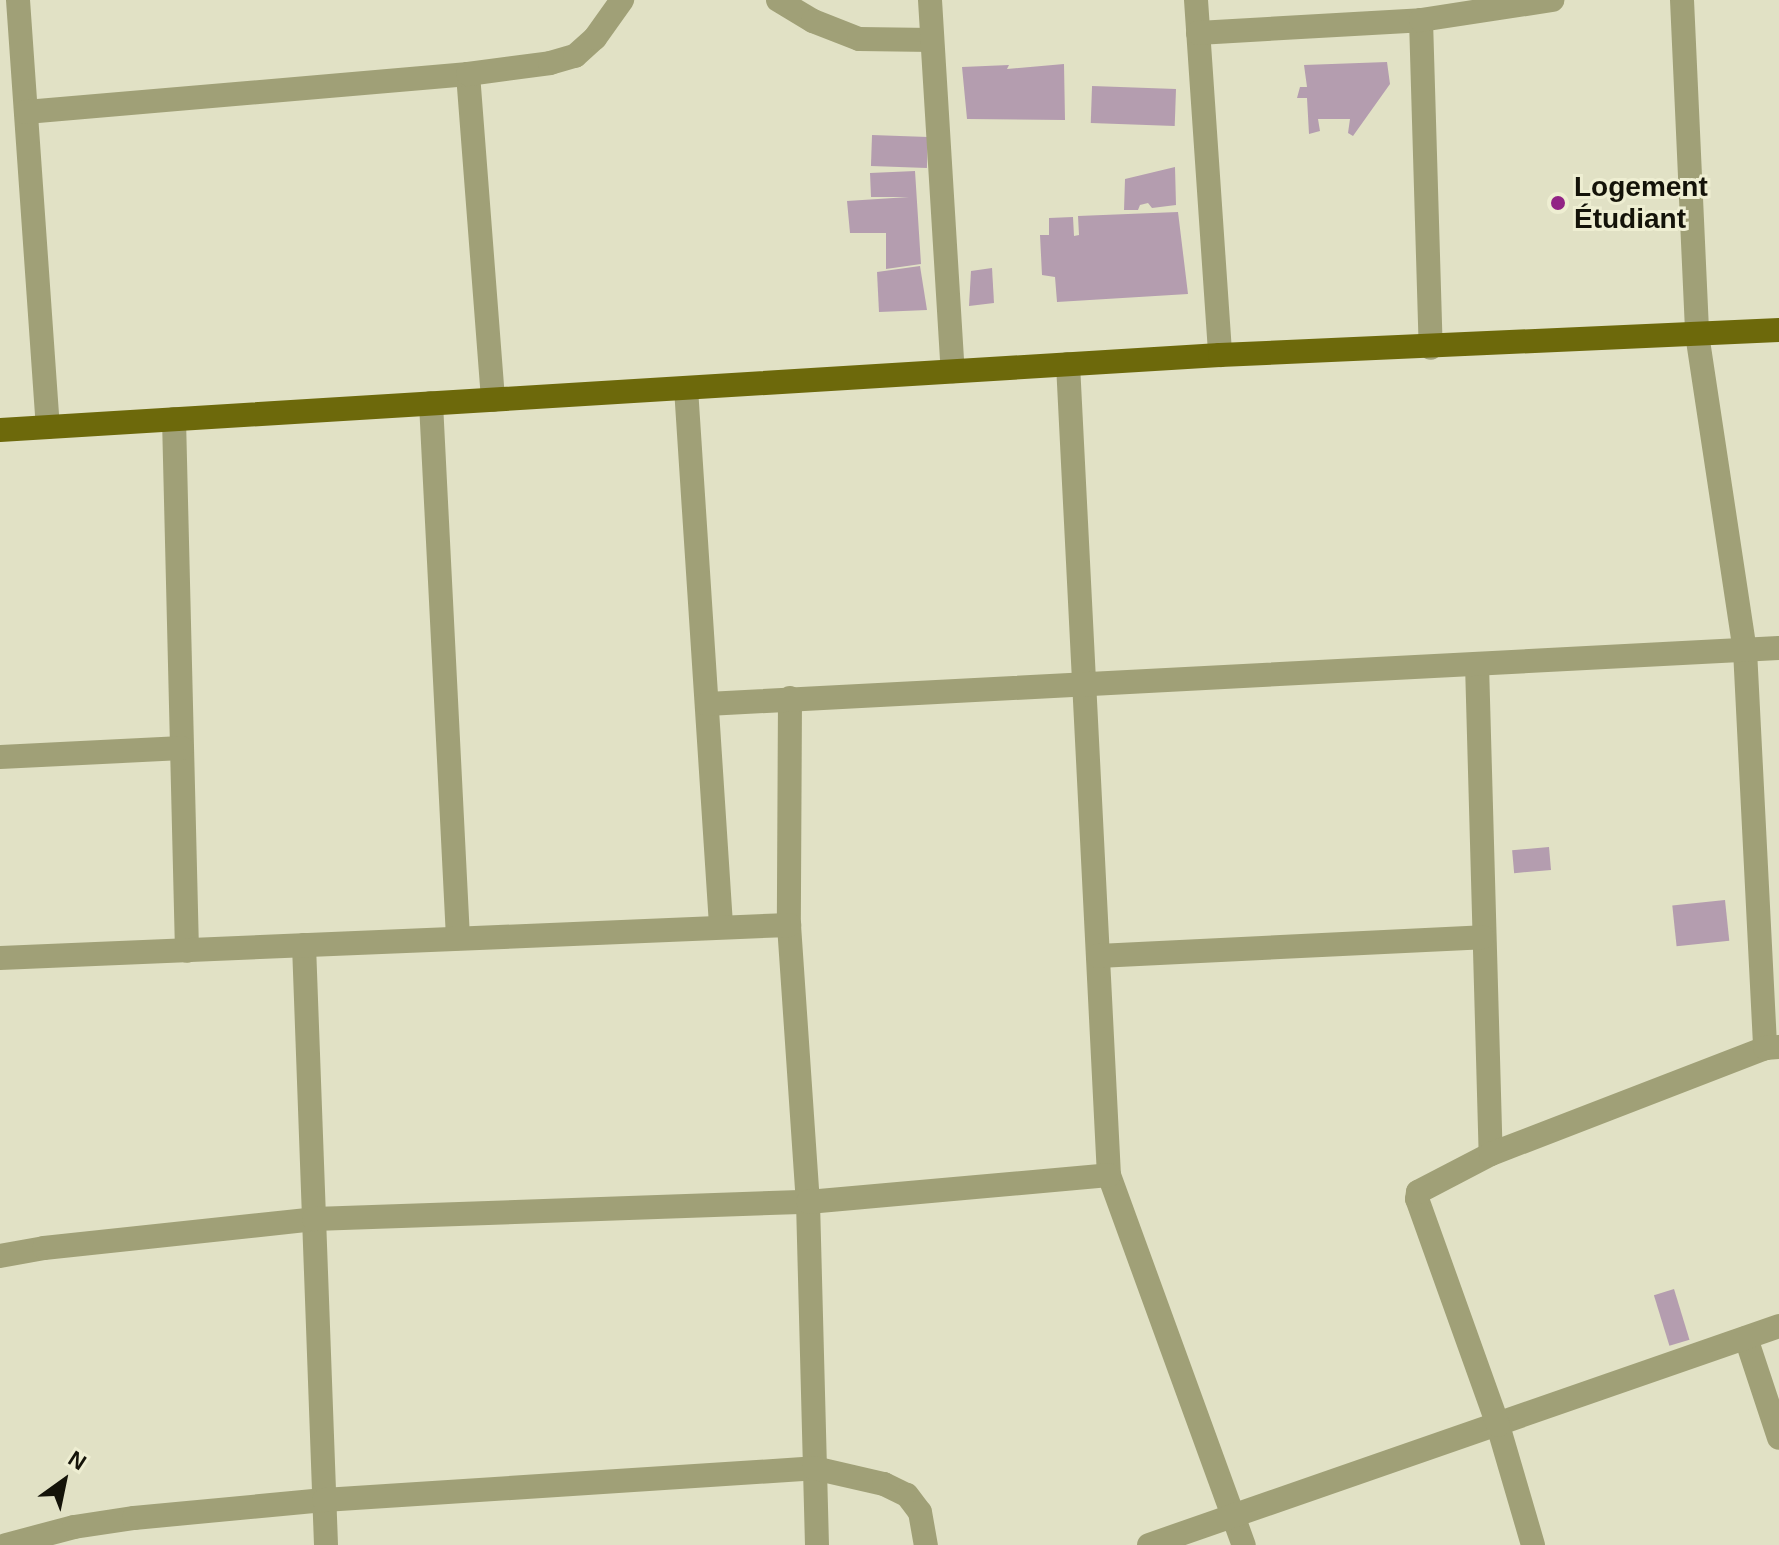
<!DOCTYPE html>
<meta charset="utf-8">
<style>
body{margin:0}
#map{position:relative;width:1779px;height:1545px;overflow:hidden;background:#e1e1c5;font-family:Arial,sans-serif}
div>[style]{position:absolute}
.building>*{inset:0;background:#b49daf;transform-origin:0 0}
.minor>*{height:24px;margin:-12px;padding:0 12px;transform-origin:12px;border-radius:12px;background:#a0a077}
.major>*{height:24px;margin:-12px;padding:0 12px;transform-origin:12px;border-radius:12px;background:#6d690b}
.dots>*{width:22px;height:22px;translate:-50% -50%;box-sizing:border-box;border:4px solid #eeeed2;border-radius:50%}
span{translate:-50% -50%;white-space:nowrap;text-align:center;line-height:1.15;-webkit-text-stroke:6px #eeeed2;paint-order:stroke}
.poi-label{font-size:28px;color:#141309;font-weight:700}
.left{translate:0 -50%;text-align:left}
.north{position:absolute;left:24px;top:1441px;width:80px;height:80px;-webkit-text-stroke:6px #eeeed2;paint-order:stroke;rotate:33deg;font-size:22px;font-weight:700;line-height:32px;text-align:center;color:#141309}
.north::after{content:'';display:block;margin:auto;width:28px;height:36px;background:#141309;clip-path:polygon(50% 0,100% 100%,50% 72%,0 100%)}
</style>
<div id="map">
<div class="building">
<i style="clip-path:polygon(1387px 62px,1390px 84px,1353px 136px,1348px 133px,1350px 119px,1318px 119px,1320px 131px,1309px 134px,1307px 98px,1297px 98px,1300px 87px,1307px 87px,1304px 65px)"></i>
<i style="clip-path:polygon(1064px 64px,1065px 120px,967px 119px,962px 67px,1009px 65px,1007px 69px)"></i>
<i style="left:1176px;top:89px;width:37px;height:84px;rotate:92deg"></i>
<i style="left:928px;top:137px;width:31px;height:56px;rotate:92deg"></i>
<i style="clip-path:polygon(1175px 167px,1176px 205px,1152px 208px,1148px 203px,1140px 205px,1138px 210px,1124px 210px,1125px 179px)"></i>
<i style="clip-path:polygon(915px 171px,921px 264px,886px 269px,886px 233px,850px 233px,847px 201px,909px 197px,871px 197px,870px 173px)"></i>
<i style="clip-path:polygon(1178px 212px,1188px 294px,1057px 302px,1055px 277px,1042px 275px,1040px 235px,1049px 235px,1049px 218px,1073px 217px,1074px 236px,1079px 235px,1078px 216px)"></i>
<i style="clip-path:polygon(920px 266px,927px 310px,879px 312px,877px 272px)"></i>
<i style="clip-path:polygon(992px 268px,994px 303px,969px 306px,971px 271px)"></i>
<i style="left:1549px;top:847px;width:23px;height:37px;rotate:85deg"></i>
<i style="left:1725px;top:900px;width:41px;height:53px;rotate:84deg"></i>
<i style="left:1674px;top:1289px;width:53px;height:21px;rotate:73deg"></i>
</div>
<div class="minor">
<i style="left:18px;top:0;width:428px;rotate:86deg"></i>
<i style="left:778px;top:0;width:41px;rotate:31deg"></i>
<i style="left:813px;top:21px;width:49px;rotate:21.4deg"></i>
<i style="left:859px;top:39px;width:73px;rotate:0.8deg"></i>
<i style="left:930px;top:0;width:372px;rotate:86.5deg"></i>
<i style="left:1196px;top:0;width:356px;rotate:86.1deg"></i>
<i style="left:1682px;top:0;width:334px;rotate:87.4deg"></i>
<i style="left:1697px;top:334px;width:320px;rotate:81.4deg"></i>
<i style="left:1745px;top:650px;width:399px;rotate:87.1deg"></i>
<i style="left:1421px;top:20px;width:328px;rotate:88.3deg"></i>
<i style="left:1198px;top:33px;width:223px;rotate:-3.3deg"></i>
<i style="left:1421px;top:20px;width:133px;rotate:-8.7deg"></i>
<i style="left:468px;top:74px;width:327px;rotate:85.6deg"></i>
<i style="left:26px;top:112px;width:444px;rotate:-4.9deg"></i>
<i style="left:468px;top:74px;width:83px;rotate:-7.6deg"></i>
<i style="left:550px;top:63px;width:26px;rotate:-16deg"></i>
<i style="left:575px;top:56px;width:27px;rotate:-42deg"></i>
<i style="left:595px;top:38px;width:47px;rotate:-54.6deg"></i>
<i style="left:1068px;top:364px;width:812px;rotate:87.11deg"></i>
<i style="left:1109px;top:1175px;width:394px;rotate:70deg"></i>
<i style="left:686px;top:388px;width:538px;rotate:86.27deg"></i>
<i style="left:431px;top:403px;width:536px;rotate:87.11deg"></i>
<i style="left:174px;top:419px;width:532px;rotate:88.6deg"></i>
<i style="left:1477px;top:664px;width:490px;rotate:88.4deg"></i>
<i style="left:790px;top:698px;width:227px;rotate:90.3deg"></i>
<i style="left:789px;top:925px;width:278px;rotate:86.1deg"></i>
<i style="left:808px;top:1202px;width:343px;rotate:88.5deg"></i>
<i style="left:707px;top:704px;width:1073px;rotate:-2.99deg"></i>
<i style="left:0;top:757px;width:182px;rotate:-2.8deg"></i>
<i style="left:304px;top:945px;width:600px;rotate:87.9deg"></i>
<i style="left:1098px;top:956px;width:385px;rotate:-2.8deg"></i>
<i style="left:0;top:958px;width:790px;rotate:-2.4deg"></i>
<i style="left:0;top:1256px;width:45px;rotate:-10.3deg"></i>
<i style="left:44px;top:1248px;width:272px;rotate:-6.1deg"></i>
<i style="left:314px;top:1219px;width:494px;rotate:-2deg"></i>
<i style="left:808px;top:1202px;width:302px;rotate:-5.1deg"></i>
<i style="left:1746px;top:1338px;width:105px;rotate:71.7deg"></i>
<i style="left:6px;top:1545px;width:70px;rotate:-14.8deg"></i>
<i style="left:74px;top:1527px;width:61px;rotate:-8.5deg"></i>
<i style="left:134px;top:1518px;width:191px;rotate:-5.4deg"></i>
<i style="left:324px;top:1500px;width:491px;rotate:-3.7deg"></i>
<i style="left:814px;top:1468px;width:72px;rotate:12.9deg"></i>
<i style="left:884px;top:1484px;width:25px;rotate:26deg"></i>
<i style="left:907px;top:1495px;width:21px;rotate:53deg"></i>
<i style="left:920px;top:1512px;width:34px;rotate:80deg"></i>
<i style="left:1149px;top:1545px;width:667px;rotate:-19.17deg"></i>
<i style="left:1533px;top:1545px;width:125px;rotate:-106.3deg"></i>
<i style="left:1498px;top:1425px;width:240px;rotate:-109.7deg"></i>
<i style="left:1417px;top:1199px;width:7px;rotate:-82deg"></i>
<i style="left:1418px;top:1192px;width:82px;rotate:-27.5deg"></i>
<i style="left:1491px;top:1154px;width:294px;rotate:-21.1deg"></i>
<i style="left:1765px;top:1048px;width:14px;rotate:-4deg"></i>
</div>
<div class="major">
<i style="left:0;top:430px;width:1222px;rotate:-3.52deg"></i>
<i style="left:1220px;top:355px;width:560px;rotate:-2.56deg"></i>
</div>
<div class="dots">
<i style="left:1558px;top:203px;background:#922485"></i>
</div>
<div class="poi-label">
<span class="left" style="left:1574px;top:203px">Logement<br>Étudiant</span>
</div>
<div class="north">N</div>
</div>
